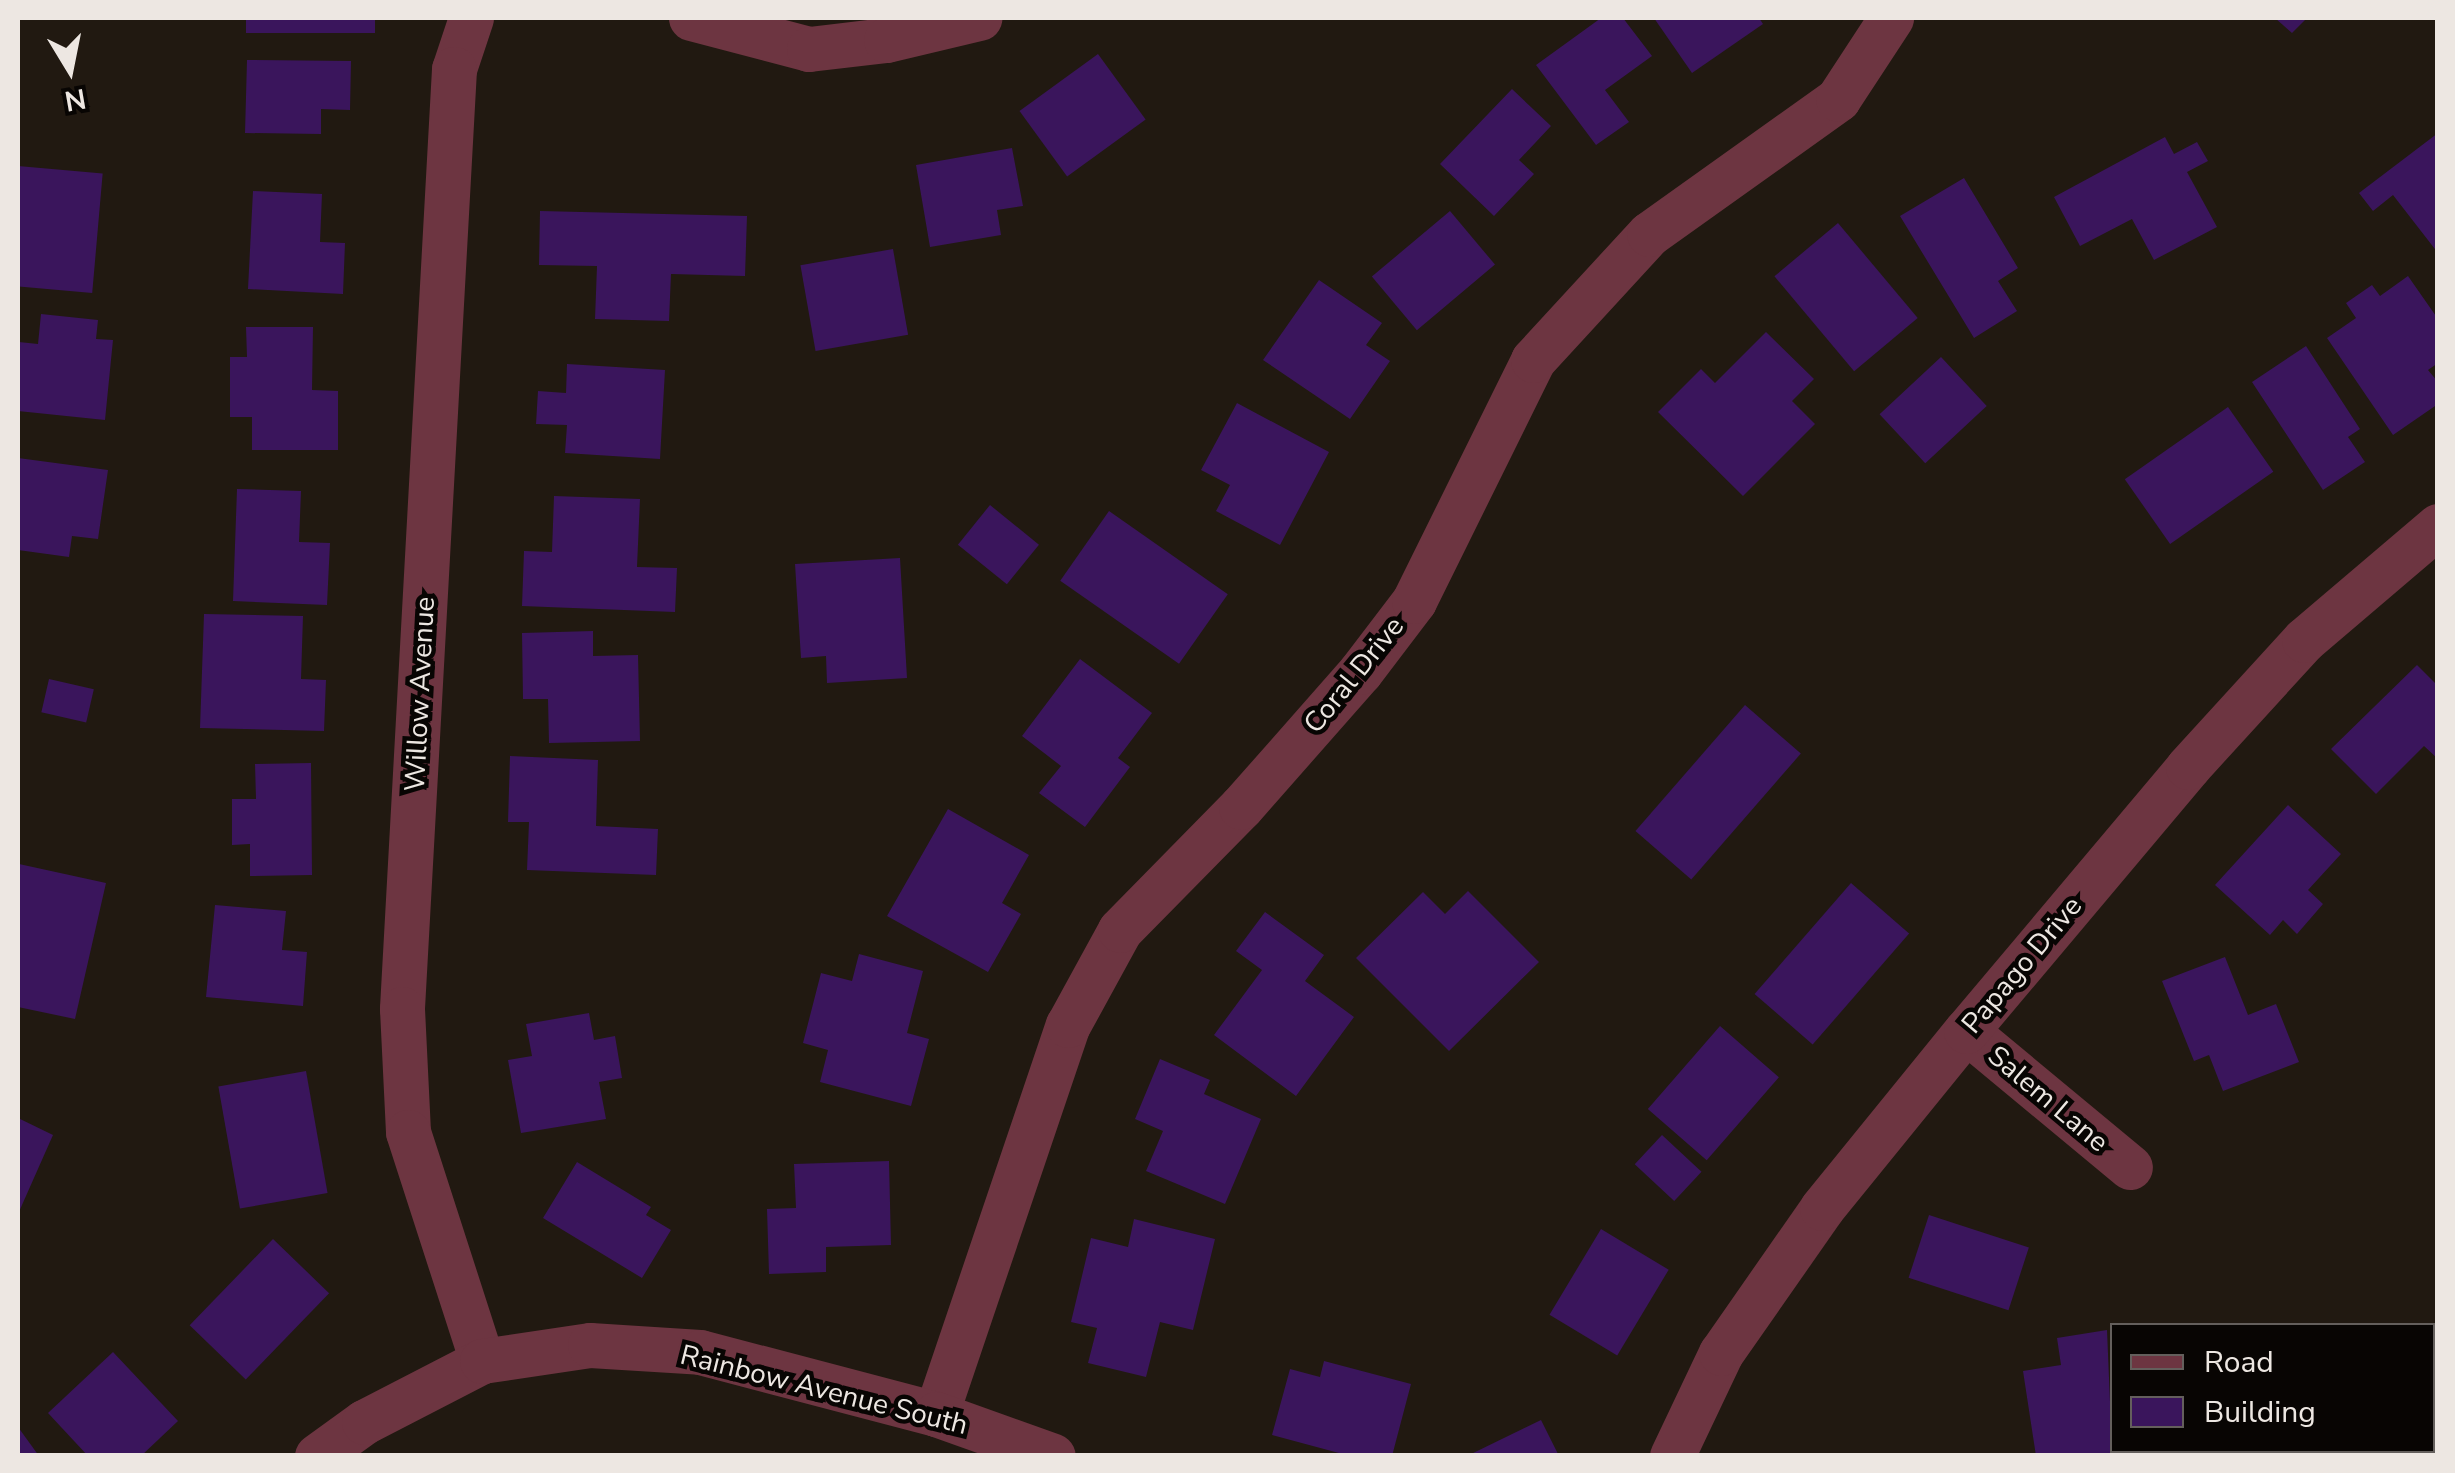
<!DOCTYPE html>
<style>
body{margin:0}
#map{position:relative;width:2455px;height:1473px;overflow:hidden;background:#211911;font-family:"Nunito Sans",sans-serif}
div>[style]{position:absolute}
.building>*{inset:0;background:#3a155c;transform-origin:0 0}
.minor>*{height:45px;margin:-22.5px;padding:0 22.5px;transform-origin:22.5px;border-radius:22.5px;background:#6d3541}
span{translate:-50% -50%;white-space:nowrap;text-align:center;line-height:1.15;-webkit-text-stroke:9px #080503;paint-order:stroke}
.street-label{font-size:28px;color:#ede7e2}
.frame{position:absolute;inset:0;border:20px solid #ede7e2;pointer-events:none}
.legend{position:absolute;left:2110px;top:1323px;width:325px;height:130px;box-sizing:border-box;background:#080503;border:2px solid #645f5c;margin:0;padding:12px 18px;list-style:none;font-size:30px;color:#ede7e2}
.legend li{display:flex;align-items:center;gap:20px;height:50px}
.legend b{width:50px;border:2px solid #645f5c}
.north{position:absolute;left:20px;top:20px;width:100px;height:100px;-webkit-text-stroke:8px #080503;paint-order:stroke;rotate:170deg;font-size:28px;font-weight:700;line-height:40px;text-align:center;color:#ede7e2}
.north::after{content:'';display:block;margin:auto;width:35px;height:45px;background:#ede7e2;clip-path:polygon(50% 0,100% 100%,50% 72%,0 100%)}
</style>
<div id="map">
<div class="building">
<i style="left:246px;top:18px;width:129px;height:15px"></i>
<i style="clip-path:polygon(1601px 18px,1623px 18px,1652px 56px,1605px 90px,1629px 122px,1596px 145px,1536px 65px)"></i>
<i style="clip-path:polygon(1654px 18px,1759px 18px,1763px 24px,1692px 73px)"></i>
<i style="clip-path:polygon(2275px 18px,2307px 18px,2292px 33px)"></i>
<i style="left:1098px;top:54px;width:81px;height:97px;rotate:54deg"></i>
<i style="clip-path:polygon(247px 60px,351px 61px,350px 110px,321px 109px,321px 134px,245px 133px)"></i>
<i style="clip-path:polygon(1512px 89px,1551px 126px,1519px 160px,1534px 174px,1494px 216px,1440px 164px)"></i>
<i style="clip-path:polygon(2438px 133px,2438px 253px,2393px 195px,2373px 211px,2359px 193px)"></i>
<i style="clip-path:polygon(2165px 137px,2174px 154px,2197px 142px,2208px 161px,2187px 172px,2217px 227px,2154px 260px,2132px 219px,2080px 246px,2054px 197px)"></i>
<i style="clip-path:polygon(1012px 148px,1023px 206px,997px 210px,1001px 235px,930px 247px,916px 165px)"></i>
<i style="left:18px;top:166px;width:85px;height:120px;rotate:5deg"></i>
<i style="clip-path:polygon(1964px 178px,2018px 268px,1998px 281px,2017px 311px,1974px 338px,1900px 216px)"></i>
<i style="clip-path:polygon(253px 191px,322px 194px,320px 242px,345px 243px,343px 294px,248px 289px)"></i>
<i style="clip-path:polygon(540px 211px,747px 216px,745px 276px,671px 274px,669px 321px,595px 319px,597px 266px,539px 265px)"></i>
<i style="left:1450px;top:211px;width:70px;height:102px;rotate:50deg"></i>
<i style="left:1838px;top:223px;width:124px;height:83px;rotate:50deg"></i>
<i style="left:893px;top:249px;width:87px;height:94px;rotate:80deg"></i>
<i style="clip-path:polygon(2408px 276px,2438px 319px,2438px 363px,2428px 370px,2438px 382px,2438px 404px,2393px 435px,2327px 338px,2356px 318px,2346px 303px,2372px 285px,2380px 296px)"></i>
<i style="clip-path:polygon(1319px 280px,1382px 323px,1366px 345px,1390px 361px,1350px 419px,1263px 360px)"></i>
<i style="clip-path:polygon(41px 314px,98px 320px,96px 339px,113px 340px,105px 420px,18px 411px,19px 342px,38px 344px)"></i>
<i style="clip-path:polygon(246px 327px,313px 327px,312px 390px,338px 391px,338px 450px,252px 450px,252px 417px,230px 417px,230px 357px,247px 357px)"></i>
<i style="clip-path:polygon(1766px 332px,1814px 379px,1792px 401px,1815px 424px,1743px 496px,1658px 412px,1701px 369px,1715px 383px)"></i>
<i style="clip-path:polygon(2306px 346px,2360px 429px,2348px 437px,2365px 462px,2323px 490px,2252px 382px)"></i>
<i style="left:1941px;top:357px;width:67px;height:84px;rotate:47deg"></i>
<i style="clip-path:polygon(567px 364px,665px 370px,660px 459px,565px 453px,567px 425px,536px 424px,538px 391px,566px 393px)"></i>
<i style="clip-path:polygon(1237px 403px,1329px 452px,1280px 545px,1216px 511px,1230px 485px,1201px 470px)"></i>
<i style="left:2228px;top:407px;width:79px;height:126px;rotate:55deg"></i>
<i style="clip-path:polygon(18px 458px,108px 470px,98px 539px,72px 536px,69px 557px,18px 550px)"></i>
<i style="clip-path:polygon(237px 489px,301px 491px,299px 542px,330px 543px,327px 605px,233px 601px)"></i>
<i style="clip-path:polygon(554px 496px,640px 499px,637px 567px,677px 568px,675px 612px,522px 606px,524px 551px,552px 552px)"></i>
<i style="left:990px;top:505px;width:63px;height:51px;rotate:39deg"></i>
<i style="left:1109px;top:511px;width:145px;height:85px;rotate:35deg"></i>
<i style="clip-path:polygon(900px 558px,907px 678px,827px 683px,826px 656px,801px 658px,795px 564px)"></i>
<i style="clip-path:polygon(204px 614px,303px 616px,301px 679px,326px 680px,324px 731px,200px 728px)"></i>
<i style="clip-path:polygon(593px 631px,593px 656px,638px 655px,640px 741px,549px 743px,548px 699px,523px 699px,522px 633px)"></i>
<i style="clip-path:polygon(1080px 659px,1152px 713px,1118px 758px,1130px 767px,1085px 827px,1039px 793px,1061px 766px,1022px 736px)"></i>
<i style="clip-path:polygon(2417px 665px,2438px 686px,2438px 759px,2424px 746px,2376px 794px,2331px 749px)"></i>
<i style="left:49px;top:679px;width:46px;height:34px;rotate:13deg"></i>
<i style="left:1745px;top:705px;width:74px;height:167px;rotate:41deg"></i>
<i style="clip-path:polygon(510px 756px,598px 760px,596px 826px,658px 829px,656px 875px,527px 870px,529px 822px,508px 822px)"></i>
<i style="clip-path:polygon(311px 763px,312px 875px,250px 876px,250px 844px,232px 845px,232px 799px,256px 799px,255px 764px)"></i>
<i style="clip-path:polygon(2288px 805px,2341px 854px,2308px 890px,2323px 904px,2297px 934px,2283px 920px,2270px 935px,2215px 885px)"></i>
<i style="clip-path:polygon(948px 809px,1029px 855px,1002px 903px,1021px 914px,988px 972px,887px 916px)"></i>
<i style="clip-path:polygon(19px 864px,106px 883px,75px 1019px,18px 1007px)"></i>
<i style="left:1851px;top:883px;width:77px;height:147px;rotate:41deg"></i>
<i style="clip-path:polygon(1468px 891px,1539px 962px,1449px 1051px,1356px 958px,1423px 892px,1445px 914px)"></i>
<i style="clip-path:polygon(215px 905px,286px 911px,282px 950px,307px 952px,303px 1006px,206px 997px)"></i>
<i style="clip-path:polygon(1265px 912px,1324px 955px,1305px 981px,1354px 1017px,1296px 1096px,1214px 1035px,1262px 970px,1236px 951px)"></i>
<i style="clip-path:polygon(859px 954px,923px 971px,907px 1033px,929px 1039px,911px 1106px,820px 1082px,828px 1050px,803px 1043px,821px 973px,852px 981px)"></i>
<i style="clip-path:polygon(2225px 957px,2248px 1015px,2276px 1004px,2299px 1062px,2223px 1091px,2209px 1055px,2194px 1061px,2162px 981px)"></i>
<i style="clip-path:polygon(589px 1013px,594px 1040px,615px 1036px,622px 1078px,599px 1082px,606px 1119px,521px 1133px,508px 1060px,532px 1056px,526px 1024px)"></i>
<i style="left:1720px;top:1026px;width:78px;height:110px;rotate:41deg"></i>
<i style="clip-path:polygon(1160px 1059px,1210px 1080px,1204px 1094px,1261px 1119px,1225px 1204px,1146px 1171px,1163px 1131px,1135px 1119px)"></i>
<i style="left:306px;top:1071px;width:124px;height:89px;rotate:80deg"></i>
<i style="clip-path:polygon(18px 1118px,53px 1135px,18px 1214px)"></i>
<i style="left:1662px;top:1135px;width:54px;height:40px;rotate:43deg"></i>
<i style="clip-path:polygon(889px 1161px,891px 1245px,826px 1247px,826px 1272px,769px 1274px,767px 1209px,796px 1208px,794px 1164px)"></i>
<i style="clip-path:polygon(577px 1162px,651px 1207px,646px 1215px,671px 1230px,642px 1278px,543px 1218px)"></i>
<i style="left:1929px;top:1215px;width:105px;height:66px;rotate:18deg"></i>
<i style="clip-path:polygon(1134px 1219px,1215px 1239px,1193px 1330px,1160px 1322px,1146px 1377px,1088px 1363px,1097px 1328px,1071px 1322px,1091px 1238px,1128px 1247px)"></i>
<i style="left:1601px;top:1229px;width:79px;height:100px;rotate:31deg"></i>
<i style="left:273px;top:1239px;width:78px;height:120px;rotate:44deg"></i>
<i style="clip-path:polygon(2107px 1330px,2112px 1450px,2127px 1456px,2036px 1456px,2023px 1371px,2061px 1365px,2057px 1338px)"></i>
<i style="clip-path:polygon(113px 1352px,178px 1421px,141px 1456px,88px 1456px,48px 1413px)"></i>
<i style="clip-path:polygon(1324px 1361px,1411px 1384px,1392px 1456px,1350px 1456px,1272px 1435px,1290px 1369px,1320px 1377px)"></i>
<i style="clip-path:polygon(1541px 1420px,1559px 1456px,1467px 1456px)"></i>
<i style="clip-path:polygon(18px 1427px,39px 1456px,18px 1456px)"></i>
</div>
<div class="minor">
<i style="left:471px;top:18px;width:54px;rotate:108.4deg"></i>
<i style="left:454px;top:69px;width:941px;rotate:93.17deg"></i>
<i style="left:402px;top:1009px;width:123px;rotate:87.2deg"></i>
<i style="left:408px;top:1132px;width:241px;rotate:72.1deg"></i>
<i style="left:691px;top:18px;width:122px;rotate:14.7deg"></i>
<i style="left:809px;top:49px;width:78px;rotate:-6.7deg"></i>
<i style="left:886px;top:40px;width:96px;rotate:-13.3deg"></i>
<i style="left:1966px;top:1031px;width:213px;rotate:39.7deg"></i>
<i style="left:936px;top:1414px;width:411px;rotate:-71.3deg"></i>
<i style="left:1068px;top:1025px;width:108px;rotate:-61.3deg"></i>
<i style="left:1120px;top:930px;width:173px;rotate:-45.5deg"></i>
<i style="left:1241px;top:807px;width:180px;rotate:-48.6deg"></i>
<i style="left:1360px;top:672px;width:89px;rotate:-52.7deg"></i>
<i style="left:1414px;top:601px;width:269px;rotate:-63.7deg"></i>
<i style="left:1533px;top:360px;width:171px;rotate:-47.4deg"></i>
<i style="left:1649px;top:234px;width:232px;rotate:-35.5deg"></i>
<i style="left:1838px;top:99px;width:97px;rotate:-56.8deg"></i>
<i style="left:317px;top:1456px;width:58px;rotate:-35.9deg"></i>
<i style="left:364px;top:1422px;width:133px;rotate:-27.3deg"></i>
<i style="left:482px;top:1361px;width:109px;rotate:-8.4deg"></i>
<i style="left:590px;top:1345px;width:110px;rotate:3.6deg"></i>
<i style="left:700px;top:1352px;width:244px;rotate:14.7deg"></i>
<i style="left:936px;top:1414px;width:124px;rotate:19.7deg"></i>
<i style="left:1672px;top:1456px;width:114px;rotate:-64.6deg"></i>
<i style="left:1721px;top:1353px;width:177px;rotate:-55.1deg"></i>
<i style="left:1822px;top:1208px;width:228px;rotate:-50.9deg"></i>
<i style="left:1966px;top:1031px;width:345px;rotate:-49.9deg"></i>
<i style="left:2188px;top:767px;width:172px;rotate:-47.6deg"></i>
<i style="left:2304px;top:640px;width:176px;rotate:-40.4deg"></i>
</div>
<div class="street-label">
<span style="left:1354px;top:675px;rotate:-51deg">Coral Drive</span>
<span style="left:420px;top:694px;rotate:-87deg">Willow Avenue</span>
<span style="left:2022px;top:965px;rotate:-50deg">Papago Drive</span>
<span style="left:2048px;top:1099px;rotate:40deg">Salem Lane</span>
<span style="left:824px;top:1390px;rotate:14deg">Rainbow Avenue South</span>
</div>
<div class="frame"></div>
<ul class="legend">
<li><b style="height:12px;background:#6d3541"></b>Road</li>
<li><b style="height:28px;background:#3a155c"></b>Building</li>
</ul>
<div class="north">N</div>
</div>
